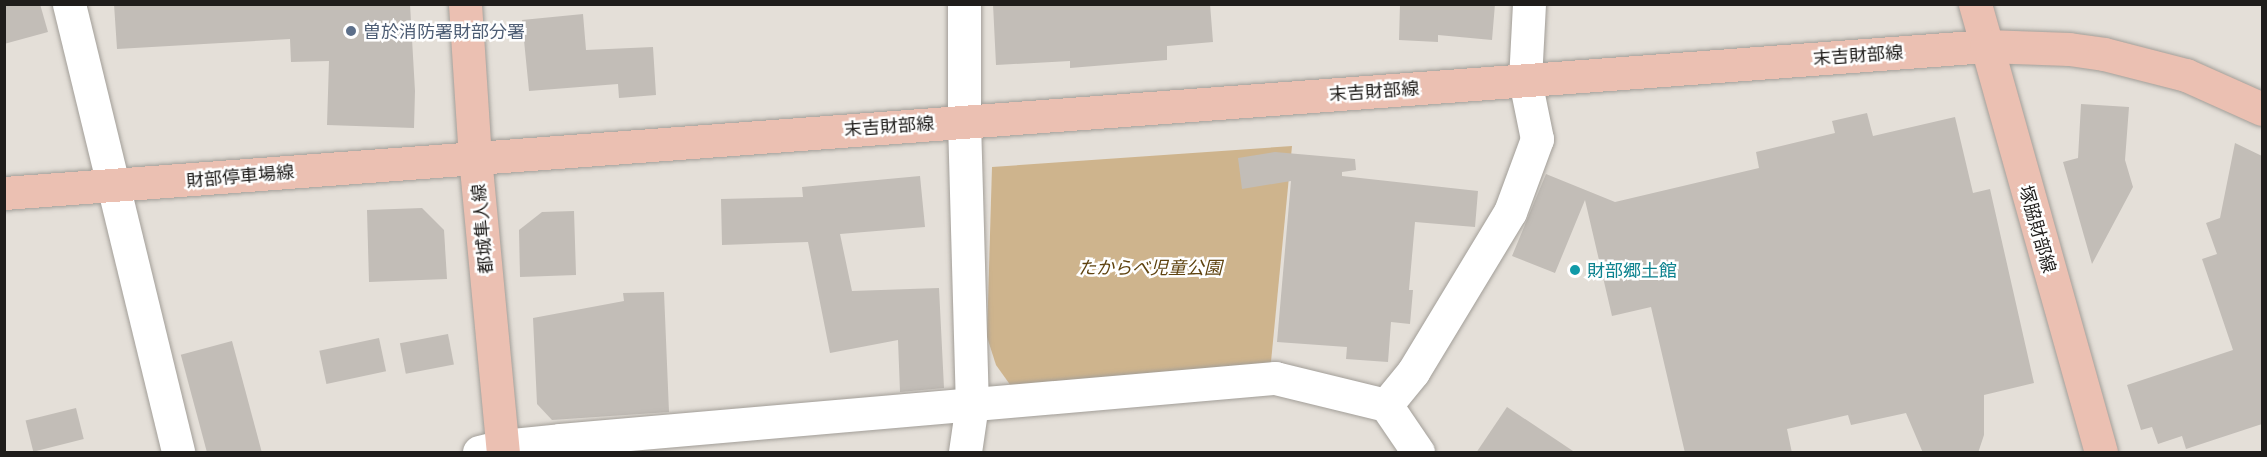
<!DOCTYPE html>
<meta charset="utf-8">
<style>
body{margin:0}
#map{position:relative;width:2267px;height:457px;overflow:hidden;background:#e4dfd8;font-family:"Noto Serif","Noto Sans JP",serif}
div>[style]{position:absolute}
.green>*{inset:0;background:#ceb48d}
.building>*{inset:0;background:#c2bdb7;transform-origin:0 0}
.roads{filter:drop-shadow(0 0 2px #a29e98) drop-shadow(0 0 2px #a29e98)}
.minor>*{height:33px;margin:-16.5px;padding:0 16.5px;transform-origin:16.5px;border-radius:16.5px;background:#fff}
.major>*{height:33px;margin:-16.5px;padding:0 16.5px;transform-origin:16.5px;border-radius:16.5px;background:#ebc0b2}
.dots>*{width:16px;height:16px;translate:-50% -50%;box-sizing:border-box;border:3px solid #fff;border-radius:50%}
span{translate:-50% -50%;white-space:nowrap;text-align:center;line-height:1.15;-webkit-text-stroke:5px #fff;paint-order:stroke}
.service-label{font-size:18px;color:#4e5e75}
.left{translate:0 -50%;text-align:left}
.street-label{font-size:18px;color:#1f1d1b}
.park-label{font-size:18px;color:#5f4310;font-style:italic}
.culture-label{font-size:18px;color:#0d838f}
.frame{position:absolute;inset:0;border:6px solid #1f1d1b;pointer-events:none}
</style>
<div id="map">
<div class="green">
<i style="clip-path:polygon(1292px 146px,1270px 372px,1011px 386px,996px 365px,987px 337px,992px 167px)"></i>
</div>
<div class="building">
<i style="clip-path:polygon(4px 4px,40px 4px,48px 32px,4px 44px)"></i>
<i style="clip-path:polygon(114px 4px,410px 4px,415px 91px,414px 128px,327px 125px,329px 61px,291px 62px,290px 39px,117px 49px)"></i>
<i style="clip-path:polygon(993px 4px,1210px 4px,1213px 42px,1167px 46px,1167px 60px,1070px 68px,1070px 61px,996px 65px)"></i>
<i style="clip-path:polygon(1400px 4px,1495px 4px,1492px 40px,1438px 35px,1438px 42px,1399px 40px)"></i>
<i style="clip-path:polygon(583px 14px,586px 50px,653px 47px,656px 95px,619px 98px,618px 84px,529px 91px,522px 20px)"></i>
<i style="clip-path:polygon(2081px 104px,2129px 107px,2125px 160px,2133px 187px,2092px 264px,2063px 162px,2078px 158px)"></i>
<i style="clip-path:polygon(1867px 113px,1873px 136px,1955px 117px,1973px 193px,1990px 189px,2034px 383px,1984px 395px,1984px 435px,1978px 453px,1923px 453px,1906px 413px,1851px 425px,1848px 415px,1787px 429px,1792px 453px,1685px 453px,1651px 307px,1612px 316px,1585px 200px,1555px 273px,1512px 256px,1546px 174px,1615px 202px,1759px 168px,1756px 152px,1835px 133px,1832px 121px)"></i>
<i style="clip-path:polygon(2235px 143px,2262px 156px,2262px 424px,2186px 449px,2182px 436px,2158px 444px,2152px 427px,2141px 430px,2127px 385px,2233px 350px,2202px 259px,2217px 254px,2206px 223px,2220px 218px)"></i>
<i style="clip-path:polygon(1275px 152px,1355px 159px,1356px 170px,1342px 172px,1342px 176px,1478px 191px,1475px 227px,1415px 222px,1409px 290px,1413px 290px,1410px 324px,1391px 322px,1388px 362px,1346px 359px,1347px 347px,1277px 342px,1291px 181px,1242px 189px,1238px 158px)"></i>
<i style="clip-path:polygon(920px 176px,925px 227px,840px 234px,852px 291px,939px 288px,944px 388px,900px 392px,898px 340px,830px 353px,808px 242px,722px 245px,721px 199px,803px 197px,802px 187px)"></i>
<i style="clip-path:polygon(422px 208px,444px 230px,447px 279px,369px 282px,367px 210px)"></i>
<i style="clip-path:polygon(574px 211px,576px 275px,520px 277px,519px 230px,542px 212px)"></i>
<i style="clip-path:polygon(664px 292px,669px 412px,552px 420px,537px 404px,533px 318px,624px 301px,623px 293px)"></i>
<i style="left:448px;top:334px;width:31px;height:49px;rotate:79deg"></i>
<i style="left:379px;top:338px;width:34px;height:61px;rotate:78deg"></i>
<i style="left:232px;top:341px;width:116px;height:53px;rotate:75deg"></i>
<i style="clip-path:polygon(1507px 407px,1576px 453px,1476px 453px)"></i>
<i style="left:76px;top:408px;width:32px;height:52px;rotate:76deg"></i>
</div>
<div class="roads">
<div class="minor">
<i style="left:69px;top:4px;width:461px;rotate:76.3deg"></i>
<i style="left:964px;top:4px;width:117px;rotate:90deg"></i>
<i style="left:964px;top:121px;width:283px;rotate:88.4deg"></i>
<i style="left:972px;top:404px;width:49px;rotate:98.3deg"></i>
<i style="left:1386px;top:405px;width:43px;rotate:-50.7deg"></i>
<i style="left:1413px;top:372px;width:187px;rotate:-58.8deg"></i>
<i style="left:1510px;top:212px;width:78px;rotate:-69.7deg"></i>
<i style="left:1537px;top:139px;width:60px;rotate:-101.5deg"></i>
<i style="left:1525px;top:80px;width:76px;rotate:-87deg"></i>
<i style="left:479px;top:452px;width:25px;rotate:-14deg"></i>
<i style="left:503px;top:446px;width:57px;rotate:-6deg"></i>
<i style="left:560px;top:440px;width:718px;rotate:-4.96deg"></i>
<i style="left:1275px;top:378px;width:114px;rotate:13.7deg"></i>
<i style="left:1386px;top:405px;width:57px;rotate:55.8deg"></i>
</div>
<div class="major">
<i style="left:465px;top:4px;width:153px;rotate:86.3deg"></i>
<i style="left:475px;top:157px;width:296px;rotate:84.6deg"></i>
<i style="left:1975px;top:4px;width:465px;rotate:74.3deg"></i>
<i style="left:4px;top:193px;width:1987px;rotate:-4.24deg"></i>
<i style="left:1986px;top:46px;width:83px;rotate:2.1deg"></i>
<i style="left:2069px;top:49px;width:35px;rotate:8deg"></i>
<i style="left:2104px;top:54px;width:85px;rotate:14.4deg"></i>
<i style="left:2186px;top:75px;width:83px;rotate:24.1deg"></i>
</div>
</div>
<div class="dots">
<i style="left:351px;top:31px;background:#5c6f8a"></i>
<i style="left:1575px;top:270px;background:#0f9aa8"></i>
</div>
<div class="service-label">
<span class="left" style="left:363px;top:31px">曽於消防署財部分署</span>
</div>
<div class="street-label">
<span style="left:1858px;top:55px;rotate:-4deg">末吉財部線</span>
<span style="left:1374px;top:91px;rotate:-4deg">末吉財部線</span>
<span style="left:889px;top:126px;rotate:-4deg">末吉財部線</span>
<span style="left:240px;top:176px;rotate:-5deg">財部停車場線</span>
<span style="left:482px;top:229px;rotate:-95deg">都城隼人線</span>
<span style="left:2038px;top:229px;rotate:74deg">塚脇財部線</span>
</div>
<div class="park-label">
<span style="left:1150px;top:267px">たからべ児童公園</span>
</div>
<div class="culture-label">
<span class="left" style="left:1587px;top:270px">財部郷土館</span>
</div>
<div class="frame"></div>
</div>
